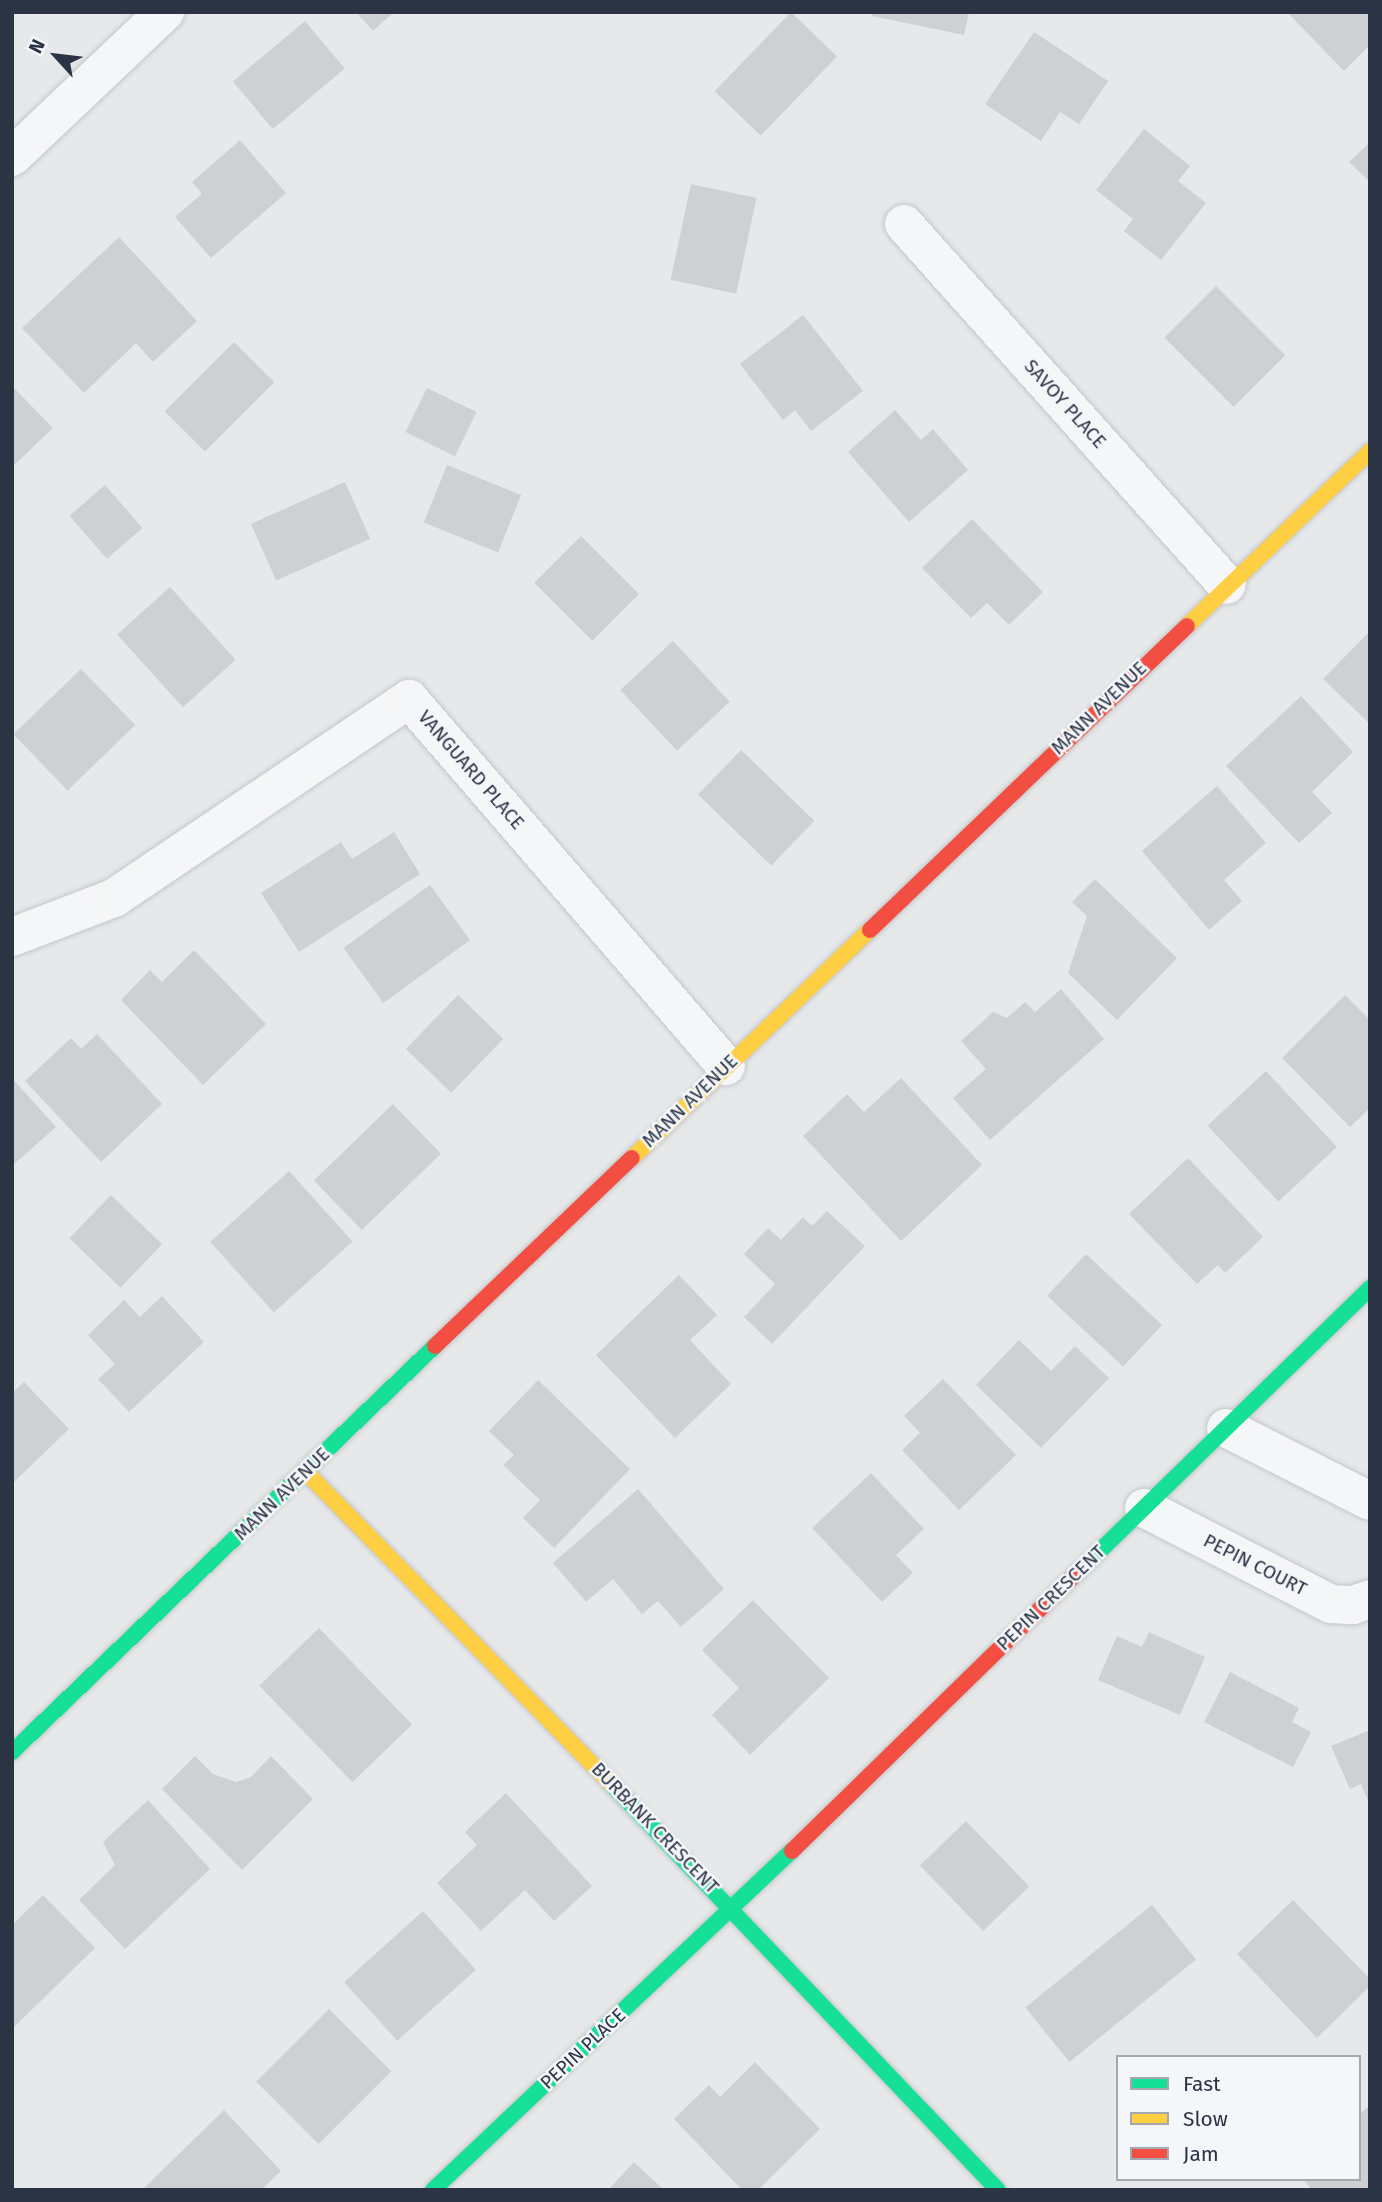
<!DOCTYPE html>
<style>
body{margin:0}
#map{position:relative;width:1382px;height:2202px;overflow:hidden;background:#e6e8ea;font-family:"Fira Sans",sans-serif}
div>[style]{position:absolute}
.building>*{inset:0;background:#ced0d3;transform-origin:0 0}
.roads{filter:drop-shadow(0 0 2px #c4c6c8) drop-shadow(0 0 2px #c4c6c8)}
.street>*{height:38px;margin:-19px;padding:0 19px;transform-origin:19px;border-radius:19px;background:#f5f6f7}
.fast>*{height:16px;margin:-8px;padding:0 8px;transform-origin:8px;border-radius:8px;background:#16e098}
.slow>*{height:16px;margin:-8px;padding:0 8px;transform-origin:8px;border-radius:8px;background:#ffcf43}
.jam>*{height:16px;margin:-8px;padding:0 8px;transform-origin:8px;border-radius:8px;background:#f24e42}
span{translate:-50% -50%;white-space:nowrap;text-align:center;line-height:1.15;-webkit-text-stroke:5px #f4f6f9;paint-order:stroke}
.street-label{font-size:19px;color:#2b3445}
.frame{position:absolute;inset:0;border:14px solid #2b3445;pointer-events:none}
.legend{position:absolute;left:1116px;top:2055px;width:245px;height:126px;box-sizing:border-box;background:#f4f6f9;border:2px solid #a4a8b1;margin:0;padding:9px 12px;list-style:none;font-size:21px;color:#2b3445}
.legend li{display:flex;align-items:center;gap:14px;height:35px}
.legend b{width:35px;border:2px solid #a4a8b1}
.north{position:absolute;left:21px;top:21px;width:70px;height:70px;-webkit-text-stroke:5px #f4f6f9;paint-order:stroke;rotate:297deg;font-size:19px;font-weight:700;line-height:28px;text-align:center;color:#2b3445}
.north::after{content:'';display:block;margin:auto;width:24px;height:32px;background:#2b3445;clip-path:polygon(50% 0,100% 100%,50% 72%,0 100%)}
</style>
<div id="map">
<div class="building">
<i style="clip-path:polygon(356px 12px,394px 12px,373px 31px)"></i>
<i style="left:791px;top:12px;width:64px;height:110px;rotate:44deg"></i>
<i style="clip-path:polygon(873px 12px,969px 12px,964px 35px,872px 16px)"></i>
<i style="clip-path:polygon(1287px 12px,1370px 12px,1370px 45px,1344px 71px)"></i>
<i style="left:305px;top:21px;width:62px;height:94px;rotate:50deg"></i>
<i style="clip-path:polygon(1034px 32px,1108px 81px,1079px 124px,1060px 112px,1041px 141px,985px 104px)"></i>
<i style="clip-path:polygon(1144px 129px,1190px 166px,1178px 181px,1206px 203px,1161px 260px,1124px 231px,1133px 219px,1096px 190px)"></i>
<i style="clip-path:polygon(240px 140px,286px 193px,211px 258px,175px 217px,202px 194px,192px 182px)"></i>
<i style="clip-path:polygon(1370px 142px,1370px 182px,1349px 162px)"></i>
<i style="left:691px;top:184px;width:67px;height:98px;rotate:12deg"></i>
<i style="clip-path:polygon(119px 237px,197px 321px,153px 362px,136px 343px,84px 393px,22px 328px)"></i>
<i style="left:1216px;top:286px;width:98px;height:73px;rotate:45deg"></i>
<i style="clip-path:polygon(803px 315px,863px 391px,811px 431px,795px 410px,783px 420px,740px 364px)"></i>
<i style="left:234px;top:342px;width:57px;height:98px;rotate:45deg"></i>
<i style="clip-path:polygon(12px 386px,53px 428px,12px 467px)"></i>
<i style="left:427px;top:388px;width:55px;height:49px;rotate:26deg"></i>
<i style="clip-path:polygon(895px 410px,921px 440px,933px 429px,968px 470px,909px 522px,848px 452px)"></i>
<i style="left:447px;top:465px;width:80px;height:62px;rotate:22deg"></i>
<i style="left:345px;top:482px;width:62px;height:103px;rotate:66deg"></i>
<i style="left:105px;top:485px;width:57px;height:47px;rotate:49deg"></i>
<i style="clip-path:polygon(972px 519px,1043px 592px,1009px 625px,987px 603px,971px 618px,922px 568px)"></i>
<i style="left:581px;top:536px;width:82px;height:66px;rotate:45deg"></i>
<i style="left:170px;top:587px;width:98px;height:71px;rotate:48deg"></i>
<i style="clip-path:polygon(1370px 631px,1370px 724px,1323px 679px)"></i>
<i style="left:673px;top:641px;width:83px;height:72px;rotate:47deg"></i>
<i style="left:81px;top:669px;width:78px;height:94px;rotate:46deg"></i>
<i style="clip-path:polygon(1301px 696px,1353px 752px,1312px 792px,1332px 813px,1299px 843px,1226px 766px)"></i>
<i style="left:741px;top:750px;width:102px;height:62px;rotate:44deg"></i>
<i style="clip-path:polygon(1217px 786px,1266px 843px,1224px 880px,1242px 901px,1209px 930px,1142px 851px)"></i>
<i style="clip-path:polygon(394px 832px,420px 874px,299px 952px,261px 893px,341px 842px,352px 859px)"></i>
<i style="clip-path:polygon(1095px 879px,1177px 958px,1117px 1020px,1068px 973px,1087px 916px,1072px 902px)"></i>
<i style="left:430px;top:885px;width:68px;height:107px;rotate:54deg"></i>
<i style="clip-path:polygon(194px 950px,266px 1024px,203px 1085px,121px 1000px,150px 970px,162px 982px)"></i>
<i style="clip-path:polygon(1061px 989px,1104px 1039px,990px 1140px,953px 1098px,986px 1069px,961px 1041px,993px 1012px,1007px 1018px,1025px 1002px,1035px 1012px)"></i>
<i style="left:458px;top:995px;width:63px;height:75px;rotate:44deg"></i>
<i style="clip-path:polygon(1345px 995px,1370px 1020px,1370px 1108px,1350px 1127px,1282px 1058px)"></i>
<i style="clip-path:polygon(97px 1034px,162px 1104px,101px 1162px,25px 1081px,71px 1038px,81px 1049px)"></i>
<i style="left:1266px;top:1071px;width:104px;height:80px;rotate:47deg"></i>
<i style="clip-path:polygon(12px 1078px,56px 1127px,12px 1166px)"></i>
<i style="clip-path:polygon(901px 1078px,982px 1165px,901px 1241px,803px 1136px,847px 1094px,864px 1112px)"></i>
<i style="left:393px;top:1104px;width:69px;height:110px;rotate:46deg"></i>
<i style="clip-path:polygon(1188px 1158px,1263px 1237px,1225px 1273px,1218px 1265px,1197px 1284px,1129px 1214px)"></i>
<i style="left:289px;top:1171px;width:95px;height:106px;rotate:48deg"></i>
<i style="left:111px;top:1195px;width:71px;height:60px;rotate:44deg"></i>
<i style="clip-path:polygon(827px 1211px,865px 1246px,772px 1344px,744px 1317px,775px 1284px,744px 1254px,768px 1228px,781px 1240px,803px 1217px,812px 1226px)"></i>
<i style="left:1086px;top:1254px;width:104px;height:57px;rotate:43deg"></i>
<i style="clip-path:polygon(679px 1275px,717px 1315px,690px 1340px,731px 1384px,675px 1438px,596px 1355px)"></i>
<i style="clip-path:polygon(162px 1296px,204px 1342px,129px 1412px,98px 1379px,115px 1364px,88px 1335px,124px 1300px,140px 1317px)"></i>
<i style="clip-path:polygon(1019px 1340px,1051px 1371px,1075px 1346px,1109px 1378px,1041px 1448px,976px 1385px)"></i>
<i style="clip-path:polygon(943px 1379px,1016px 1455px,959px 1510px,902px 1450px,920px 1433px,904px 1416px)"></i>
<i style="clip-path:polygon(538px 1380px,630px 1469px,554px 1548px,523px 1518px,540px 1500px,503px 1465px,514px 1455px,489px 1431px)"></i>
<i style="clip-path:polygon(24px 1382px,69px 1429px,12px 1484px,12px 1393px)"></i>
<i style="clip-path:polygon(871px 1473px,924px 1529px,896px 1555px,913px 1573px,882px 1602px,812px 1528px)"></i>
<i style="clip-path:polygon(638px 1489px,724px 1589px,681px 1627px,658px 1601px,642px 1614px,613px 1579px,586px 1602px,553px 1563px)"></i>
<i style="clip-path:polygon(753px 1600px,829px 1678px,750px 1755px,712px 1715px,739px 1688px,702px 1650px)"></i>
<i style="left:319px;top:1628px;width:134px;height:83px;rotate:46deg"></i>
<i style="clip-path:polygon(1149px 1632px,1205px 1657px,1180px 1715px,1098px 1680px,1117px 1636px,1142px 1647px)"></i>
<i style="clip-path:polygon(1230px 1672px,1299px 1708px,1292px 1722px,1311px 1732px,1293px 1767px,1204px 1722px)"></i>
<i style="clip-path:polygon(1370px 1730px,1370px 1806px,1361px 1784px,1350px 1789px,1331px 1746px)"></i>
<i style="clip-path:polygon(195px 1756px,213px 1774px,236px 1782px,251px 1777px,271px 1756px,313px 1799px,242px 1870px,162px 1789px)"></i>
<i style="clip-path:polygon(506px 1793px,592px 1886px,554px 1921px,525px 1890px,481px 1931px,437px 1883px,477px 1845px,465px 1832px)"></i>
<i style="clip-path:polygon(148px 1800px,210px 1869px,125px 1949px,79px 1900px,115px 1865px,103px 1842px)"></i>
<i style="left:966px;top:1821px;width:91px;height:64px;rotate:46deg"></i>
<i style="clip-path:polygon(43px 1895px,95px 1948px,12px 2029px,12px 1925px)"></i>
<i style="clip-path:polygon(1293px 1900px,1370px 1979px,1370px 1986px,1317px 2038px,1237px 1954px)"></i>
<i style="left:1152px;top:1905px;width:70px;height:163px;rotate:51deg"></i>
<i style="left:423px;top:1911px;width:79px;height:106px;rotate:48deg"></i>
<i style="left:329px;top:2009px;width:88px;height:103px;rotate:45deg"></i>
<i style="clip-path:polygon(755px 2062px,820px 2129px,758px 2190px,742px 2190px,674px 2119px,709px 2085px,720px 2097px)"></i>
<i style="clip-path:polygon(1370px 2105px,1370px 2190px,1312px 2190px,1303px 2179px,1359px 2179px,1359px 2115px)"></i>
<i style="clip-path:polygon(224px 2110px,281px 2171px,261px 2190px,142px 2190px)"></i>
<i style="clip-path:polygon(634px 2162px,664px 2190px,608px 2190px)"></i>
</div>
<div class="roads">
<div class="street">
<i style="left:12px;top:157px;width:211px;rotate:-43.5deg"></i>
<i style="left:904px;top:224px;width:484px;rotate:48.2deg"></i>
<i style="left:12px;top:937px;width:109px;rotate:-20.9deg"></i>
<i style="left:114px;top:898px;width:356px;rotate:-34deg"></i>
<i style="left:409px;top:699px;width:485px;rotate:49.2deg"></i>
<i style="left:1226px;top:1428px;width:161px;rotate:26.9deg"></i>
<i style="left:1144px;top:1508px;width:210px;rotate:27.2deg"></i>
<i style="left:1331px;top:1604px;width:22px;rotate:3deg"></i>
<i style="left:1353px;top:1605px;width:18px;rotate:-19deg"></i>
</div>
<div class="fast">
<i style="left:1075px;top:1575px;width:412px;rotate:-44.2deg"></i>
<i style="left:12px;top:1752px;width:586px;rotate:-43.83deg"></i>
<i style="left:612px;top:1785px;width:559px;rotate:46.38deg"></i>
<i style="left:433px;top:2190px;width:494px;rotate:-43.4deg"></i>
</div>
<div class="slow">
<i style="left:1187px;top:626px;width:253px;rotate:-43.7deg"></i>
<i style="left:632px;top:1158px;width:330px;rotate:-43.8deg"></i>
<i style="left:306px;top:1472px;width:438px;rotate:45.6deg"></i>
</div>
<div class="jam">
<i style="left:870px;top:930px;width:439px;rotate:-43.8deg"></i>
<i style="left:435px;top:1346px;width:272px;rotate:-43.7deg"></i>
<i style="left:792px;top:1851px;width:395px;rotate:-44.3deg"></i>
</div>
</div>
<div class="street-label">
<span style="left:1065px;top:404px;rotate:48deg">SAVOY PLACE</span>
<span style="left:1099px;top:708px;rotate:-44deg">MANN AVENUE</span>
<span style="left:471px;top:770px;rotate:49deg">VANGUARD PLACE</span>
<span style="left:690px;top:1101px;rotate:-44deg">MANN AVENUE</span>
<span style="left:282px;top:1494px;rotate:-44deg">MANN AVENUE</span>
<span style="left:1255px;top:1565px;rotate:27deg">PEPIN COURT</span>
<span style="left:1051px;top:1598px;rotate:-44deg">PEPIN CRESCENT</span>
<span style="left:655px;top:1828px;rotate:46deg">BURBANK CRESCENT</span>
<span style="left:583px;top:2049px;rotate:-43deg">PEPIN PLACE</span>
</div>
<div class="frame"></div>
<ul class="legend">
<li><b style="height:9px;background:#16e098"></b>Fast</li>
<li><b style="height:9px;background:#ffcf43"></b>Slow</li>
<li><b style="height:9px;background:#f24e42"></b>Jam</li>
</ul>
<div class="north">N</div>
</div>
